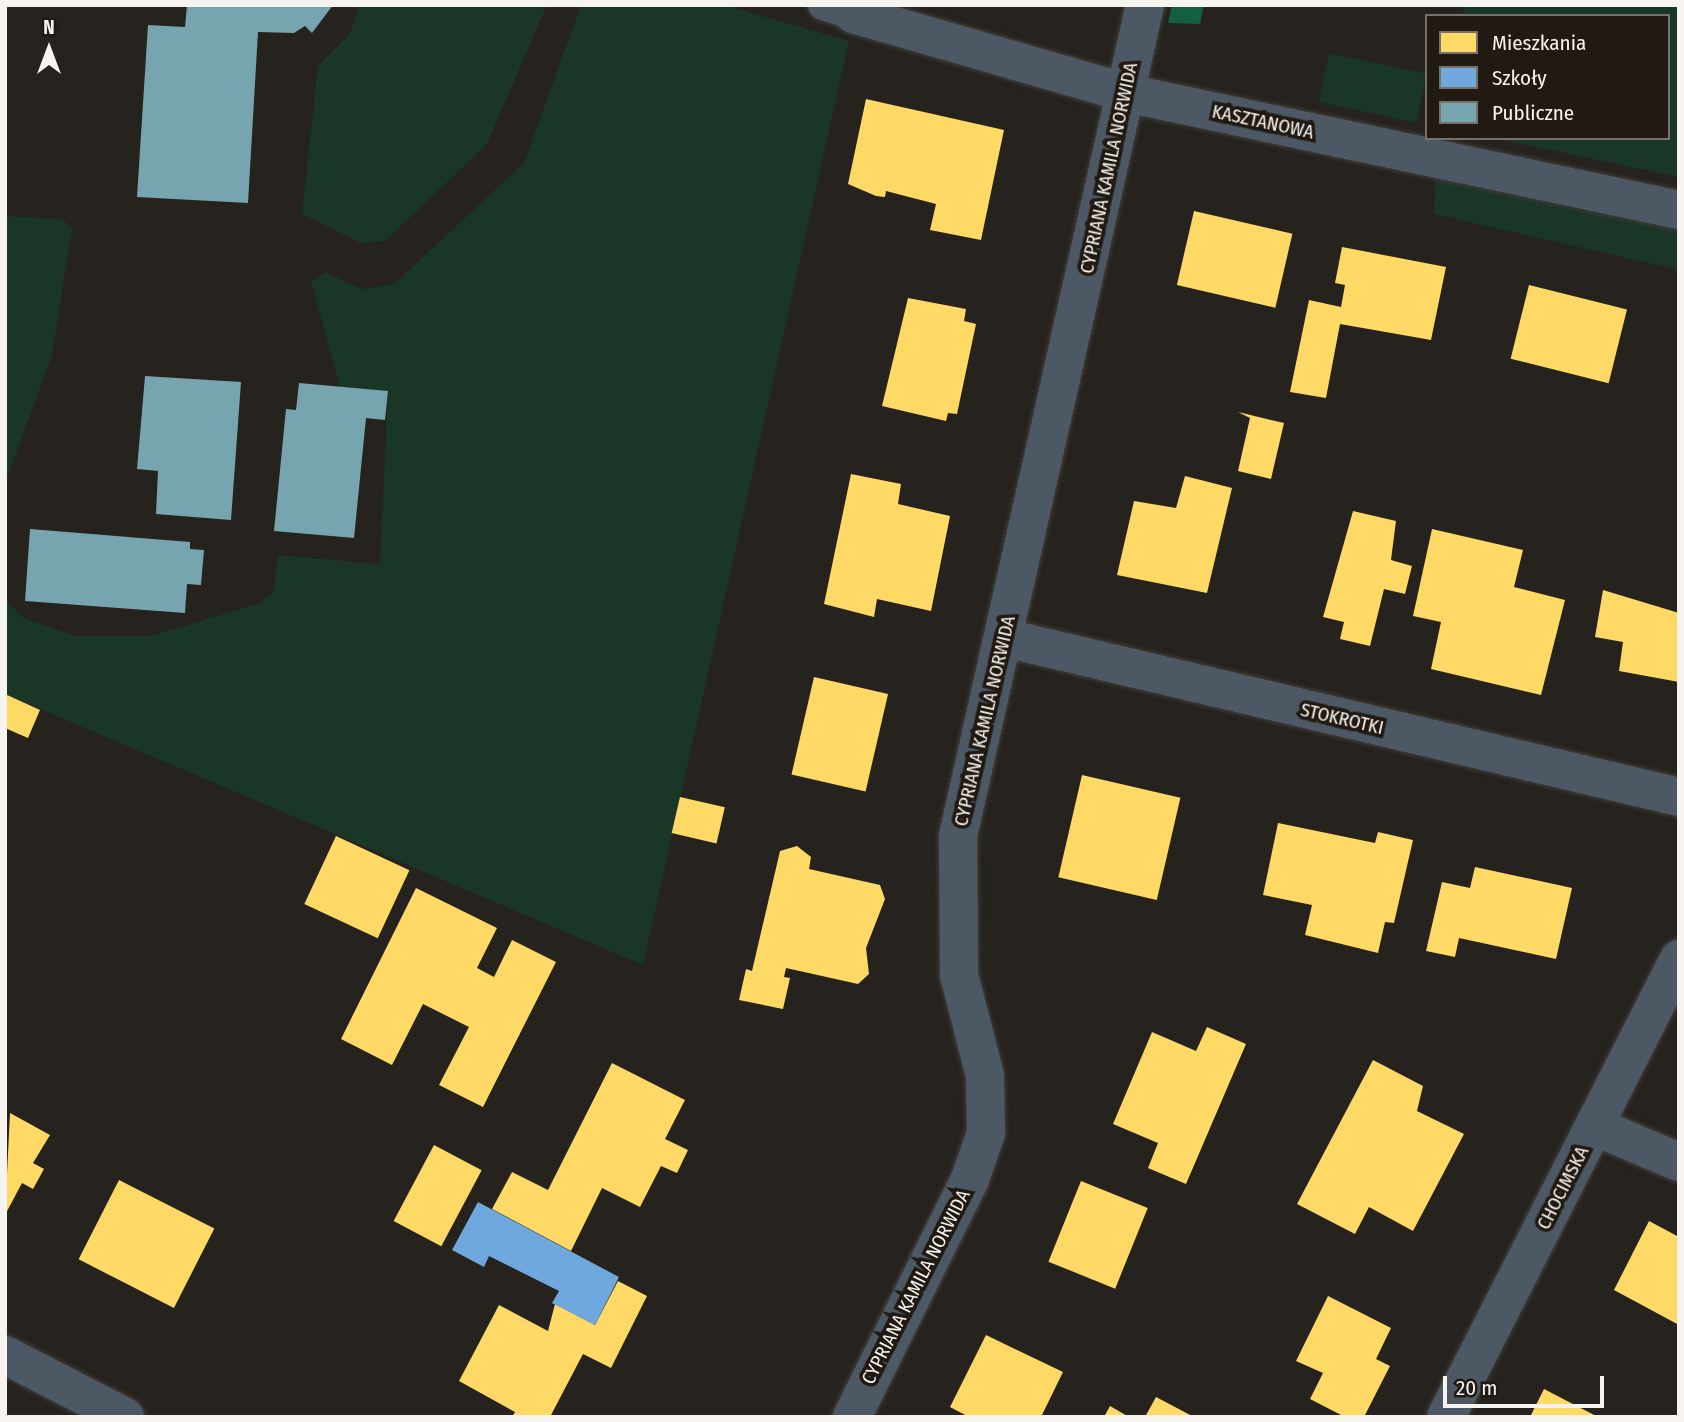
<!DOCTYPE html>
<meta charset="utf-8">
<style>
body{margin:0}
#map{position:relative;width:1684px;height:1422px;overflow:hidden;background:#26221e;font-family:"Fira Sans Condensed",sans-serif}
div>[style]{position:absolute}
.green>*{inset:0;background:#1a3627;transform-origin:0 0}
.forest>*{inset:0;background:#126040}
.homes>*{inset:0;background:#ffd966;transform-origin:0 0}
.schools>*{inset:0;background:#6fa8dc}
.public>*{inset:0;background:#76a5af}
.roads{filter:drop-shadow(0 0 2px #423f3c) drop-shadow(0 0 2px #423f3c)}
.service>*{height:30px;margin:-15px;padding:0 15px;transform-origin:15px;border-radius:15px;background:#4d5865}
.minor>*{height:38px;margin:-19px;padding:0 19px;transform-origin:19px;border-radius:19px;background:#4d5865}
span{translate:-50% -50%;white-space:nowrap;text-align:center;line-height:1.15;-webkit-text-stroke:7px #201a12;paint-order:stroke}
.street-label{font-size:19px;color:#f7f3ee}
.frame{position:absolute;inset:0;border:7px solid #f7f3ee;pointer-events:none}
.legend{position:absolute;left:1425px;top:14px;width:245px;height:126px;box-sizing:border-box;background:#201a12;border:2px solid #76716a;margin:0;padding:9px 12px;list-style:none;font-size:21px;color:#f7f3ee}
.legend li{display:flex;align-items:center;gap:14px;height:35px}
.legend b{width:35px;border:2px solid #76716a}
.north{position:absolute;left:14px;top:14px;width:70px;height:70px;-webkit-text-stroke:5px #201a12;paint-order:stroke;rotate:0deg;font-size:19px;font-weight:700;line-height:28px;text-align:center;color:#f7f3ee}
.north::after{content:'';display:block;margin:auto;width:24px;height:32px;background:#f7f3ee;clip-path:polygon(50% 0,100% 100%,50% 72%,0 100%)}
.scale{position:absolute;left:1443px;top:1376px;width:161px;height:32px;box-sizing:border-box;border:4px solid #f7f3ee;border-top:0;padding-left:9px;font-size:21px;line-height:24px;white-space:nowrap;color:#f7f3ee;-webkit-text-stroke:5px #201a12;paint-order:stroke}
</style>
<div id="map">
<div class="green">
<i style="clip-path:polygon(359px 5px,547px 5px,487px 144px,385px 241px,360px 243px,302px 214px,318px 66px,350px 34px)"></i>
<i style="clip-path:polygon(581px 5px,724px 5px,849px 41px,643px 965px,5px 694px,5px 599px,22px 617px,75px 636px,151px 636px,260px 603px,273px 592px,278px 555px,380px 564px,388px 391px,340px 387px,311px 281px,326px 272px,361px 289px,394px 284px,524px 163px)"></i>
<i style="clip-path:polygon(1465px 5px,1679px 5px,1679px 177px,1493px 138px,1668px 138px,1668px 16px,1462px 16px)"></i>
<i style="left:1329px;top:53px;width:100px;height:50px;rotate:12deg"></i>
<i style="clip-path:polygon(1435px 179px,1679px 231px,1679px 270px,1434px 214px)"></i>
<i style="clip-path:polygon(5px 216px,62px 219px,72px 229px,52px 355px,5px 484px)"></i>
</div>
<div class="forest">
<i style="clip-path:polygon(1172px 5px,1204px 5px,1200px 24px,1168px 23px)"></i>
</div>
<div class="homes">
<i style="clip-path:polygon(866px 99px,1004px 130px,981px 240px,930px 230px,936px 204px,886px 191px,885px 197px,876px 196px,848px 184px)"></i>
<i style="left:1194px;top:211px;width:101px;height:76px;rotate:13deg"></i>
<i style="clip-path:polygon(1342px 247px,1446px 267px,1431px 340px,1340px 324px,1326px 398px,1290px 392px,1309px 300px,1341px 307px,1345px 285px,1335px 283px)"></i>
<i style="left:1529px;top:285px;width:101px;height:76px;rotate:14deg"></i>
<i style="clip-path:polygon(908px 298px,966px 309px,964px 321px,976px 324px,957px 414px,948px 413px,946px 421px,882px 406px)"></i>
<i style="clip-path:polygon(1238px 412px,1284px 423px,1271px 479px,1238px 471px,1250px 418px)"></i>
<i style="clip-path:polygon(851px 474px,901px 484px,898px 504px,950px 516px,931px 611px,877px 599px,874px 617px,824px 604px)"></i>
<i style="clip-path:polygon(1185px 476px,1232px 488px,1207px 593px,1117px 575px,1134px 501px,1176px 508px)"></i>
<i style="clip-path:polygon(1353px 511px,1396px 521px,1391px 560px,1412px 566px,1405px 594px,1384px 589px,1370px 646px,1340px 639px,1344px 622px,1323px 617px)"></i>
<i style="clip-path:polygon(1432px 529px,1523px 550px,1514px 587px,1565px 600px,1541px 695px,1431px 669px,1441px 622px,1413px 616px)"></i>
<i style="clip-path:polygon(1603px 590px,1679px 613px,1679px 682px,1619px 671px,1623px 642px,1595px 637px)"></i>
<i style="left:814px;top:677px;width:76px;height:100px;rotate:13deg"></i>
<i style="clip-path:polygon(5px 694px,40px 710px,28px 738px,5px 728px)"></i>
<i style="left:1082px;top:775px;width:101px;height:105px;rotate:13deg"></i>
<i style="left:680px;top:797px;width:46px;height:37px;rotate:13deg"></i>
<i style="clip-path:polygon(1278px 823px,1375px 843px,1378px 832px,1413px 840px,1394px 923px,1385px 922px,1378px 953px,1305px 935px,1312px 905px,1263px 895px)"></i>
<i style="left:336px;top:836px;width:81px;height:75px;rotate:25deg"></i>
<i style="clip-path:polygon(797px 846px,811px 857px,809px 869px,880px 885px,885px 899px,866px 948px,869px 974px,858px 984px,786px 968px,784px 977px,790px 978px,783px 1009px,739px 1000px,746px 969px,752px 971px,780px 851px)"></i>
<i style="clip-path:polygon(1475px 867px,1572px 888px,1556px 959px,1459px 938px,1455px 957px,1426px 951px,1442px 882px,1470px 888px)"></i>
<i style="clip-path:polygon(416px 888px,497px 928px,477px 968px,494px 977px,512px 940px,556px 962px,483px 1107px,439px 1085px,469px 1027px,423px 1004px,392px 1065px,341px 1039px)"></i>
<i style="clip-path:polygon(1207px 1027px,1246px 1044px,1186px 1184px,1148px 1168px,1158px 1143px,1113px 1124px,1152px 1032px,1196px 1051px)"></i>
<i style="clip-path:polygon(1373px 1060px,1423px 1086px,1417px 1111px,1464px 1134px,1413px 1231px,1369px 1207px,1355px 1234px,1297px 1204px)"></i>
<i style="clip-path:polygon(612px 1063px,685px 1100px,665px 1139px,688px 1150px,677px 1173px,661px 1166px,640px 1207px,602px 1188px,571px 1251px,492px 1209px,512px 1172px,548px 1190px)"></i>
<i style="clip-path:polygon(10px 1113px,50px 1135px,33px 1163px,44px 1169px,33px 1189px,22px 1183px,5px 1215px)"></i>
<i style="left:434px;top:1145px;width:54px;height:86px;rotate:28deg"></i>
<i style="left:119px;top:1180px;width:107px;height:89px;rotate:27deg"></i>
<i style="left:1081px;top:1181px;width:72px;height:87px;rotate:22deg"></i>
<i style="clip-path:polygon(1649px 1221px,1679px 1237px,1679px 1325px,1614px 1290px)"></i>
<i style="clip-path:polygon(618px 1281px,647px 1296px,611px 1368px,583px 1354px,550px 1417px,512px 1417px,515px 1412px,459px 1381px,499px 1305px,548px 1331px,555px 1304px,595px 1325px)"></i>
<i style="clip-path:polygon(1328px 1296px,1391px 1328px,1376px 1359px,1390px 1366px,1364px 1417px,1345px 1417px,1310px 1399px,1323px 1373px,1296px 1361px)"></i>
<i style="clip-path:polygon(986px 1335px,1063px 1372px,1041px 1417px,969px 1417px,950px 1407px)"></i>
<i style="clip-path:polygon(1544px 1389px,1598px 1417px,1530px 1417px)"></i>
<i style="clip-path:polygon(1156px 1397px,1194px 1417px,1145px 1417px)"></i>
<i style="clip-path:polygon(1110px 1406px,1129px 1417px,1104px 1417px)"></i>
</div>
<div class="schools">
<i style="clip-path:polygon(478px 1202px,619px 1277px,595px 1325px,552px 1303px,559px 1291px,489px 1256px,484px 1267px,452px 1250px)"></i>
</div>
<div class="public">
<i style="clip-path:polygon(187px 5px,333px 5px,312px 33px,305px 26px,294px 33px,258px 32px,248px 203px,137px 197px,148px 25px,185px 27px)"></i>
<i style="clip-path:polygon(145px 376px,241px 382px,231px 520px,156px 514px,158px 471px,137px 469px)"></i>
<i style="clip-path:polygon(299px 383px,388px 391px,385px 420px,366px 418px,354px 538px,274px 531px,286px 409px,296px 410px)"></i>
<i style="clip-path:polygon(30px 529px,190px 542px,190px 549px,204px 550px,201px 585px,187px 584px,185px 613px,25px 601px)"></i>
</div>
<div class="roads">
<div class="service">
<i style="left:823px;top:5px;width:31px;rotate:17deg"></i>
</div>
<div class="minor">
<i style="left:853px;top:14px;width:284px;rotate:16.1deg"></i>
<i style="left:1126px;top:93px;width:565px;rotate:11.95deg"></i>
<i style="left:1005px;top:638px;width:693px;rotate:13.27deg"></i>
<i style="left:1594px;top:1126px;width:92px;rotate:23deg"></i>
<i style="left:5px;top:1355px;width:135px;rotate:27.3deg"></i>
<i style="left:852px;top:1417px;width:266px;rotate:-63.6deg"></i>
<i style="left:970px;top:1179px;width:49px;rotate:-70.8deg"></i>
<i style="left:986px;top:1133px;width:57px;rotate:-91deg"></i>
<i style="left:985px;top:1076px;width:104px;rotate:-104.4deg"></i>
<i style="left:959px;top:975px;width:139px;rotate:-90.4deg"></i>
<i style="left:958px;top:836px;width:852px;rotate:-77.32deg"></i>
<i style="left:1446px;top:1417px;width:514px;rotate:-63.04deg"></i>
</div>
</div>
<div class="street-label">
<span style="left:1263px;top:122px;rotate:12deg">KASZTANOWA</span>
<span style="left:1109px;top:168px;rotate:-78deg">CYPRIANA KAMILA NORWIDA</span>
<span style="left:1342px;top:719px;rotate:13deg">STOKROTKI</span>
<span style="left:985px;top:721px;rotate:-77deg">CYPRIANA KAMILA NORWIDA</span>
<span style="left:1563px;top:1188px;rotate:-63deg">CHOCIMSKA</span>
<span style="left:916px;top:1287px;rotate:-63deg">CYPRIANA KAMILA NORWIDA</span>
</div>
<div class="frame"></div>
<ul class="legend">
<li><b style="height:19px;background:#ffd966"></b>Mieszkania</li>
<li><b style="height:19px;background:#6fa8dc"></b>Szkoły</li>
<li><b style="height:19px;background:#76a5af"></b>Publiczne</li>
</ul>
<div class="north">N</div>
<div class="scale">20 m</div>
</div>
